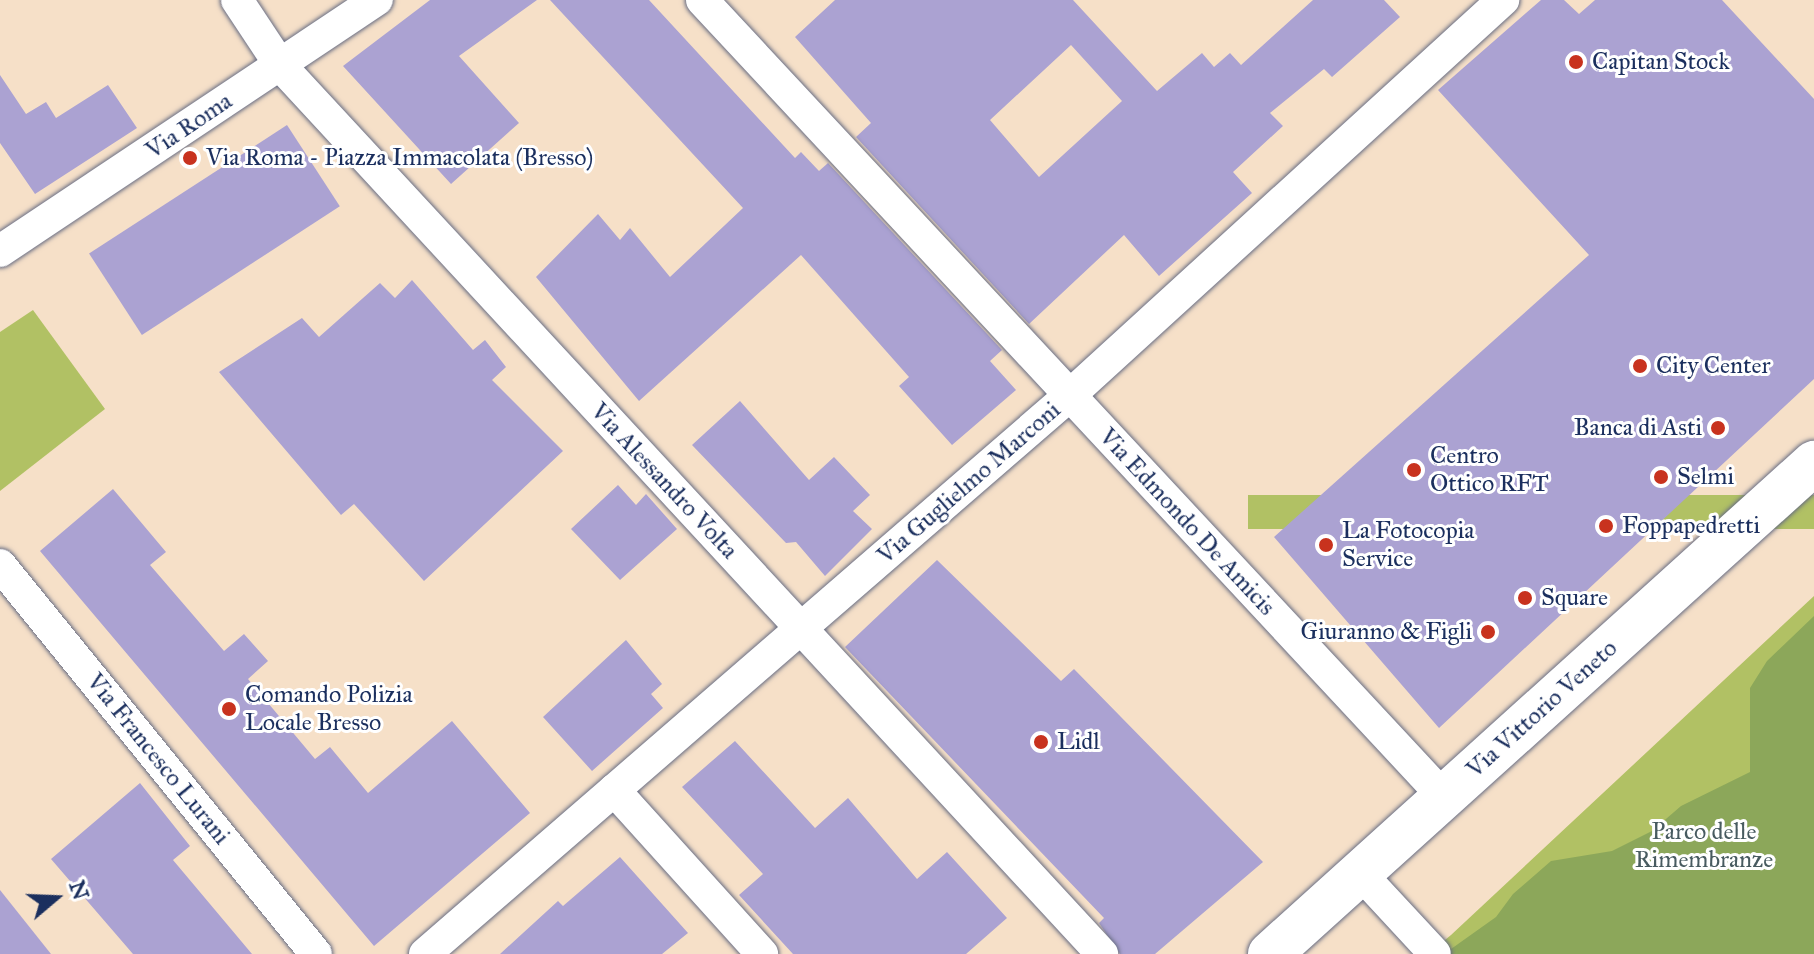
<!DOCTYPE html>
<style>
body{margin:0}
#map{position:relative;width:1814px;height:954px;overflow:hidden;background:#f6e0c8;font-family:"IM FELL Great Primer",serif}
div>[style]{position:absolute}
.green>*{inset:0;background:#b1c164;transform-origin:0 0}
.forest>*{inset:0;background:#8ca75a}
.building>*{inset:0;background:#aba2d2;transform-origin:0 0}
.roads{filter:drop-shadow(0 0 2px #686d83) drop-shadow(0 0 2px #686d83)}
.street>*{height:32px;margin:-16px;padding:0 16px;transform-origin:16px;border-radius:16px;background:#fff}
.secondary>*{height:44px;margin:-22px;padding:0 22px;transform-origin:22px;border-radius:22px;background:#fff}
.dots>*{width:22px;height:22px;translate:-50% -50%;box-sizing:border-box;border:4px solid #fff;border-radius:50%}
span{translate:-50% -50%;white-space:nowrap;text-align:center;line-height:1.15;-webkit-text-stroke:6px #fff;paint-order:stroke}
.poi-label{font-size:24px;color:#1b2f5e}
.left{translate:0 -50%;text-align:left}
.right{translate:-100% -50%;text-align:right}
.street-label{font-size:24px;color:#1b2f5e}
.park-label{font-size:24px;color:#485b60}
.north{position:absolute;left:16px;top:858px;width:80px;height:80px;-webkit-text-stroke:6px #fff;paint-order:stroke;rotate:71deg;font-size:22px;font-weight:700;line-height:32px;text-align:center;color:#1b2f5e}
.north::after{content:'';display:block;margin:auto;width:28px;height:36px;background:#1b2f5e;clip-path:polygon(50% 0,100% 100%,50% 72%,0 100%)}
</style>
<div id="map">
<div class="green">
<i style="clip-path:polygon(33px 310px,105px 409px,0 491px,0 332px)"></i>
<i style="left:1814px;top:495px;width:34px;height:566px;rotate:90deg"></i>
<i style="clip-path:polygon(1814px 596px,1814px 954px,1428px 954px,1451px 935px)"></i>
</div>
<div class="forest">
<i style="clip-path:polygon(1814px 616px,1814px 954px,1444px 954px,1496px 917px,1513px 894px,1551px 861px,1612px 851px,1652px 831px,1681px 806px,1750px 772px,1750px 688px,1767px 661px)"></i>
</div>
<div class="building">
<i style="clip-path:polygon(430px 0,537px 0,459px 56px,519px 123px,451px 184px,343px 66px)"></i>
<i style="clip-path:polygon(550px 0,649px 0,795px 158px,801px 152px,819px 171px,828px 163px,1002px 350px,990px 361px,1016px 390px,952px 445px,899px 386px,909px 377px,801px 255px,639px 401px,536px 277px,598px 214px,620px 240px,630px 228px,670px 277px,743px 208px)"></i>
<i style="clip-path:polygon(evenodd,835px 0,1073px 0,1157px 91px,1202px 53px,1214px 67px,1230px 53px,1241px 65px,1313px 0,1384px 0,1400px 17px,1332px 77px,1324px 69px,1270px 113px,1283px 126px,1233px 172px,1252px 193px,1159px 276px,1124px 235px,1029px 324px,856px 137px,871px 123px,795px 37px,835px 0,1071px 45px,1122px 101px,1039px 177px,990px 120px,1071px 45px)"></i>
<i style="clip-path:polygon(1541px 0,1564px 0,1579px 14px,1595px 0,1722px 0,1814px 99px,1814px 379px,1439px 728px,1274px 537px,1589px 255px,1438px 90px)"></i>
<i style="clip-path:polygon(0 75px,26px 114px,46px 102px,56px 118px,108px 85px,137px 128px,35px 194px,0 143px)"></i>
<i style="left:287px;top:125px;width:97px;height:236px;rotate:57deg"></i>
<i style="clip-path:polygon(412px 280px,473px 350px,485px 340px,506px 367px,492px 380px,563px 451px,424px 581px,354px 504px,341px 515px,219px 372px,302px 318px,319px 337px,380px 283px,395px 298px)"></i>
<i style="clip-path:polygon(740px 401px,809px 480px,834px 457px,870px 495px,853px 511px,872px 529px,825px 576px,796px 542px,786px 543px,692px 445px)"></i>
<i style="clip-path:polygon(618px 485px,636px 505px,646px 494px,677px 529px,620px 580px,571px 529px)"></i>
<i style="clip-path:polygon(113px 489px,166px 552px,150px 565px,224px 651px,244px 634px,268px 661px,248px 679px,315px 759px,330px 747px,368px 793px,452px 721px,530px 813px,374px 946px,40px 551px)"></i>
<i style="clip-path:polygon(937px 560px,1061px 681px,1074px 669px,1263px 862px,1155px 954px,1120px 954px,1099px 923px,1104px 918px,845px 647px)"></i>
<i style="clip-path:polygon(626px 640px,662px 684px,651px 694px,663px 708px,592px 771px,543px 717px)"></i>
<i style="clip-path:polygon(735px 741px,815px 828px,848px 798px,917px 879px,947px 852px,1007px 918px,966px 954px,793px 954px,739px 895px,763px 874px,682px 787px)"></i>
<i style="clip-path:polygon(140px 783px,190px 846px,173px 860px,252px 954px,133px 954px,51px 859px)"></i>
<i style="clip-path:polygon(620px 857px,688px 933px,662px 954px,500px 954px,558px 901px,563px 906px)"></i>
<i style="clip-path:polygon(0 890px,51px 954px,0 954px)"></i>
</div>
<div class="roads">
<div class="street">
<i style="left:237px;top:0;width:78px;rotate:56.5deg"></i>
<i style="left:280px;top:65px;width:1211px;rotate:47.24deg"></i>
<i style="left:702px;top:0;width:1089px;rotate:47.05deg"></i>
<i style="left:0;top:251px;width:453px;rotate:-33.7deg"></i>
<i style="left:0;top:565px;width:501px;rotate:50.91deg"></i>
<i style="left:614px;top:790px;width:221px;rotate:47.9deg"></i>
<i style="left:1360px;top:873px;width:110px;rotate:47.2deg"></i>
<i style="left:425px;top:954px;width:852px;rotate:-40.91deg"></i>
<i style="left:1069px;top:396px;width:588px;rotate:-42.38deg"></i>
</div>
<div class="secondary">
<i style="left:1270px;top:954px;width:733px;rotate:-42.07deg"></i>
</div>
</div>
<div class="dots">
<i style="left:1576px;top:62px;background:#c8321e"></i>
<i style="left:190px;top:158px;background:#c8321e"></i>
<i style="left:1640px;top:366px;background:#c8321e"></i>
<i style="left:1718px;top:428px;background:#c8321e"></i>
<i style="left:1414px;top:470px;background:#c8321e"></i>
<i style="left:1661px;top:477px;background:#c8321e"></i>
<i style="left:1606px;top:526px;background:#c8321e"></i>
<i style="left:1326px;top:545px;background:#c8321e"></i>
<i style="left:1525px;top:598px;background:#c8321e"></i>
<i style="left:1488px;top:632px;background:#c8321e"></i>
<i style="left:229px;top:709px;background:#c8321e"></i>
<i style="left:1041px;top:742px;background:#c8321e"></i>
</div>
<div class="poi-label">
<span class="left" style="left:1592px;top:62px">Capitan Stock</span>
<span class="left" style="left:206px;top:158px">Via Roma - Piazza Immacolata (Bresso)</span>
<span class="left" style="left:1656px;top:366px">City Center</span>
<span class="right" style="left:1702px;top:428px">Banca di Asti</span>
<span class="left" style="left:1430px;top:470px">Centro<br>Ottico RFT</span>
<span class="left" style="left:1677px;top:477px">Selmi</span>
<span class="left" style="left:1622px;top:526px">Foppapedretti</span>
<span class="left" style="left:1342px;top:545px">La Fotocopia<br>Service</span>
<span class="left" style="left:1541px;top:598px">Square</span>
<span class="right" style="left:1472px;top:632px">Giuranno &amp; Figli</span>
<span class="left" style="left:245px;top:709px">Comando Polizia<br>Locale Bresso</span>
<span class="left" style="left:1057px;top:742px">Lidl</span>
</div>
<div class="street-label">
<span style="left:189px;top:126px;rotate:-34deg">Via Roma</span>
<span style="left:664px;top:481px;rotate:47deg">Via Alessandro Volta</span>
<span style="left:969px;top:483px;rotate:-41deg">Via Guglielmo Marconi</span>
<span style="left:1187px;top:522px;rotate:47deg">Via Edmondo De Amicis</span>
<span style="left:1542px;top:709px;rotate:-42deg">Via Vittorio Veneto</span>
<span style="left:158px;top:759px;rotate:51deg">Via Francesco Lurani</span>
</div>
<div class="park-label">
<span style="left:1704px;top:846px">Parco delle<br>Rimembranze</span>
</div>
<div class="north">N</div>
</div>
